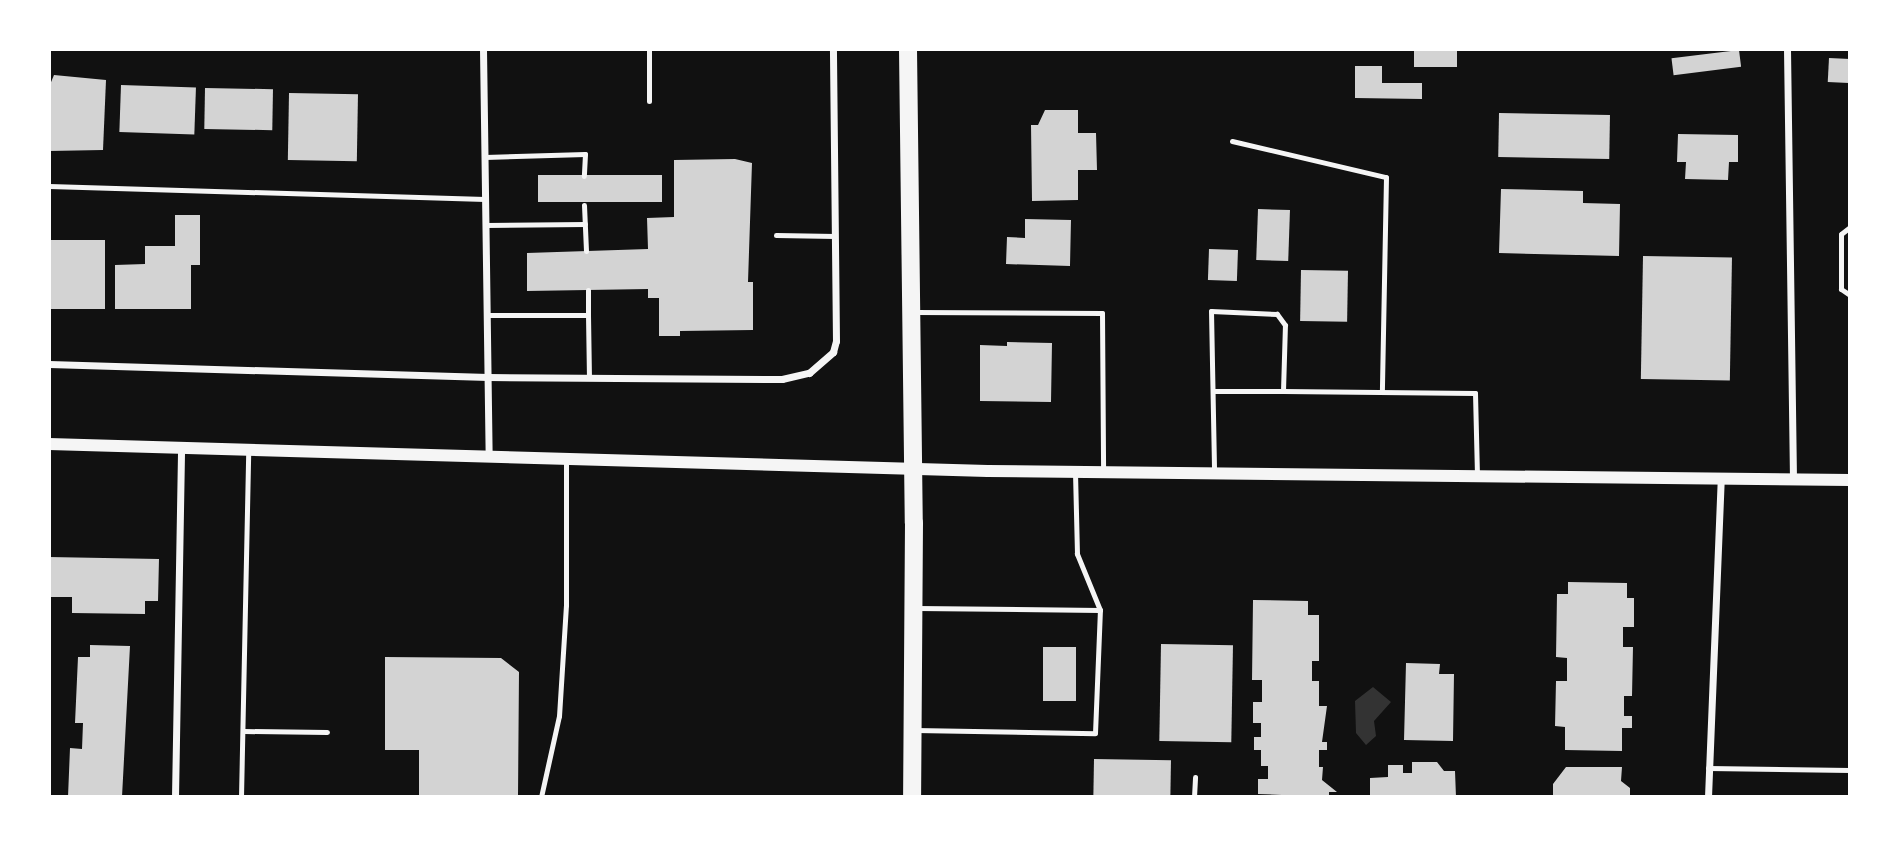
<!DOCTYPE html>
<style>
body{margin:0}
#map{position:relative;width:1899px;height:846px;overflow:hidden;background:#111;font-family:Jost,sans-serif}
div>[style]{position:absolute}
.water>*{inset:0;background:#333}
.building>*{inset:0;background:#d3d3d3;transform-origin:0 0}
.service>*{height:5px;margin:-2.5px;padding:0 2.5px;transform-origin:2.5px;border-radius:2.5px;background:#f5f5f5}
.minor>*{height:7px;margin:-3.5px;padding:0 3.5px;transform-origin:3.5px;border-radius:3.5px;background:#f5f5f5}
.tertiary>*{height:12px;margin:-6px;padding:0 6px;transform-origin:6px;border-radius:6px;background:#f5f5f5}
.primary>*{height:18px;margin:-9px;padding:0 9px;transform-origin:9px;border-radius:9px;background:#f5f5f5}
span{translate:-50% -50%;white-space:nowrap;text-align:center;line-height:1.15;-webkit-text-stroke:5px #fff;paint-order:stroke}
.frame{position:absolute;inset:0;border:51px solid #fff;pointer-events:none}
</style>
<div id="map">
<div class="water">
<i style="clip-path:polygon(1373px 687px,1391px 702px,1374px 721px,1376px 736px,1366px 745px,1356px 733px,1355px 701px)"></i>
</div>
<div class="building">
<i style="left:1414px;top:49px;width:43px;height:18px"></i>
<i style="left:1739px;top:50px;width:17px;height:68px;rotate:83deg"></i>
<i style="left:1829px;top:58px;width:21px;height:24px;rotate:3deg"></i>
<i style="clip-path:polygon(1355px 66px,1382px 66px,1382px 83px,1422px 83px,1422px 99px,1355px 98px)"></i>
<i style="clip-path:polygon(54px 75px,106px 80px,103px 150px,49px 151px,49px 87px)"></i>
<i style="left:121px;top:85px;width:75px;height:47px;rotate:2deg"></i>
<i style="left:205px;top:88px;width:68px;height:41px;rotate:1deg"></i>
<i style="left:289px;top:93px;width:69px;height:67px;rotate:1deg"></i>
<i style="clip-path:polygon(1045px 110px,1078px 110px,1078px 133px,1096px 133px,1097px 170px,1078px 170px,1078px 200px,1032px 201px,1031px 125px,1038px 125px)"></i>
<i style="left:1499px;top:113px;width:111px;height:44px;rotate:1deg"></i>
<i style="clip-path:polygon(1678px 134px,1738px 135px,1738px 162px,1729px 162px,1728px 180px,1685px 179px,1686px 162px,1677px 162px)"></i>
<i style="clip-path:polygon(735px 159px,752px 163px,748px 282px,753px 282px,753px 330px,680px 331px,680px 336px,659px 336px,659px 298px,648px 298px,648px 289px,527px 291px,527px 253px,648px 249px,647px 218px,674px 217px,674px 160px)"></i>
<i style="left:662px;top:175px;width:27px;height:124px;rotate:90deg"></i>
<i style="clip-path:polygon(1501px 189px,1583px 191px,1583px 203px,1620px 204px,1619px 256px,1499px 253px)"></i>
<i style="left:1258px;top:209px;width:32px;height:51px;rotate:2deg"></i>
<i style="clip-path:polygon(175px 215px,200px 215px,200px 265px,191px 265px,191px 309px,115px 309px,115px 265px,145px 264px,145px 246px,175px 246px)"></i>
<i style="clip-path:polygon(1025px 219px,1071px 220px,1070px 266px,1006px 264px,1007px 237px,1025px 238px)"></i>
<i style="left:49px;top:240px;width:56px;height:69px"></i>
<i style="left:1209px;top:249px;width:29px;height:31px;rotate:2deg"></i>
<i style="left:1643px;top:256px;width:89px;height:123px;rotate:1deg"></i>
<i style="left:1301px;top:270px;width:47px;height:51px;rotate:1deg"></i>
<i style="clip-path:polygon(1007px 342px,1052px 343px,1051px 402px,980px 401px,980px 345px,1007px 346px)"></i>
<i style="clip-path:polygon(49px 557px,159px 559px,158px 601px,145px 601px,145px 614px,72px 613px,72px 597px,49px 597px)"></i>
<i style="clip-path:polygon(1568px 582px,1627px 583px,1627px 598px,1634px 598px,1634px 627px,1623px 627px,1623px 647px,1633px 647px,1632px 696px,1624px 696px,1624px 716px,1632px 716px,1632px 728px,1622px 728px,1622px 751px,1565px 750px,1565px 727px,1555px 726px,1556px 681px,1567px 681px,1567px 658px,1556px 657px,1557px 594px,1568px 594px)"></i>
<i style="clip-path:polygon(1253px 600px,1308px 601px,1308px 615px,1319px 615px,1319px 661px,1312px 661px,1312px 681px,1319px 681px,1319px 706px,1327px 706px,1322px 742px,1327px 742px,1327px 750px,1319px 750px,1319px 767px,1323px 767px,1322px 780px,1337px 792px,1329px 792px,1329px 797px,1258px 794px,1258px 779px,1268px 779px,1268px 766px,1261px 766px,1261px 750px,1254px 750px,1254px 737px,1261px 737px,1261px 723px,1253px 723px,1253px 702px,1262px 702px,1262px 680px,1252px 680px)"></i>
<i style="left:1161px;top:644px;width:72px;height:97px;rotate:1deg"></i>
<i style="clip-path:polygon(90px 645px,130px 646px,122px 797px,68px 797px,70px 748px,82px 749px,83px 723px,75px 723px,78px 657px,90px 657px)"></i>
<i style="left:1043px;top:647px;width:33px;height:54px"></i>
<i style="clip-path:polygon(385px 657px,501px 658px,519px 672px,518px 797px,419px 797px,419px 750px,385px 750px)"></i>
<i style="clip-path:polygon(1406px 663px,1440px 664px,1439px 674px,1454px 674px,1453px 741px,1404px 740px)"></i>
<i style="left:1094px;top:759px;width:77px;height:38px;rotate:1deg"></i>
<i style="clip-path:polygon(1412px 762px,1437px 762px,1444px 771px,1455px 771px,1456px 797px,1370px 797px,1370px 778px,1388px 777px,1388px 765px,1403px 765px,1403px 773px,1412px 773px)"></i>
<i style="clip-path:polygon(1566px 767px,1622px 767px,1621px 781px,1630px 788px,1630px 797px,1553px 797px,1553px 784px)"></i>
</div>
<div class="service">
<i style="left:649px;top:49px;width:52px;rotate:90deg"></i>
<i style="left:1232px;top:141px;width:158px;rotate:13.2deg"></i>
<i style="left:1386px;top:177px;width:215px;rotate:91.1deg"></i>
<i style="left:485px;top:157px;width:100px;rotate:-1.7deg"></i>
<i style="left:585px;top:154px;width:22px;rotate:93deg"></i>
<i style="left:49px;top:186px;width:436px;rotate:1.7deg"></i>
<i style="left:584px;top:205px;width:46px;rotate:87.5deg"></i>
<i style="left:486px;top:225px;width:99px;rotate:-0.6deg"></i>
<i style="left:1850px;top:227px;width:11px;rotate:142deg"></i>
<i style="left:1841px;top:234px;width:55px;rotate:90deg"></i>
<i style="left:1841px;top:289px;width:11px;rotate:34deg"></i>
<i style="left:776px;top:235px;width:59px;rotate:1deg"></i>
<i style="left:588px;top:290px;width:25px;rotate:90deg"></i>
<i style="left:915px;top:312px;width:187px;rotate:0.3deg"></i>
<i style="left:1102px;top:313px;width:159px;rotate:89.6deg"></i>
<i style="left:487px;top:315px;width:101px"></i>
<i style="left:588px;top:315px;width:63px;rotate:89.1deg"></i>
<i style="left:1213px;top:391px;width:70px"></i>
<i style="left:1283px;top:391px;width:66px;rotate:-88.3deg"></i>
<i style="left:1285px;top:325px;width:14px;rotate:-126deg"></i>
<i style="left:1277px;top:314px;width:66px;rotate:-177.4deg"></i>
<i style="left:1211px;top:311px;width:163px;rotate:88.9deg"></i>
<i style="left:1283px;top:391px;width:192px;rotate:0.6deg"></i>
<i style="left:1475px;top:393px;width:81px;rotate:88.6deg"></i>
<i style="left:917px;top:608px;width:183px;rotate:0.6deg"></i>
<i style="left:915px;top:730px;width:180px;rotate:1deg"></i>
<i style="left:1095px;top:733px;width:123px;rotate:-87.7deg"></i>
<i style="left:1100px;top:610px;width:61px;rotate:-112.3deg"></i>
<i style="left:1077px;top:554px;width:82px;rotate:-91.4deg"></i>
<i style="left:244px;top:731px;width:83px;rotate:0.7deg"></i>
<i style="left:1708px;top:768px;width:142px;rotate:0.8deg"></i>
<i style="left:241px;top:797px;width:347px;rotate:-88.8deg"></i>
<i style="left:541px;top:797px;width:83px;rotate:-77.5deg"></i>
<i style="left:559px;top:716px;width:111px;rotate:-86.4deg"></i>
<i style="left:566px;top:605px;width:146px;rotate:-90deg"></i>
<i style="left:1194px;top:797px;width:20px;rotate:-87deg"></i>
</div>
<div class="minor">
<i style="left:483px;top:49px;width:408px;rotate:89.2deg"></i>
<i style="left:1787px;top:49px;width:429px;rotate:89.2deg"></i>
<i style="left:49px;top:364px;width:439px;rotate:1.7deg"></i>
<i style="left:488px;top:377px;width:294px;rotate:0.4deg"></i>
<i style="left:782px;top:379px;width:28px;rotate:-13deg"></i>
<i style="left:809px;top:373px;width:32px;rotate:-41deg"></i>
<i style="left:833px;top:352px;width:11px;rotate:-75deg"></i>
<i style="left:836px;top:341px;width:292px;rotate:-90.6deg"></i>
<i style="left:175px;top:797px;width:349px;rotate:-89deg"></i>
<i style="left:1708px;top:797px;width:319px;rotate:-87.7deg"></i>
</div>
<div class="tertiary">
<i style="left:49px;top:444px;width:939px;rotate:1.65deg"></i>
<i style="left:988px;top:471px;width:862px;rotate:0.6deg"></i>
</div>
<div class="primary">
<i style="left:908px;top:49px;width:474px;rotate:89.3deg"></i>
<i style="left:914px;top:523px;width:274px;rotate:90.4deg"></i>
</div>
<div class="frame"></div>
</div>
